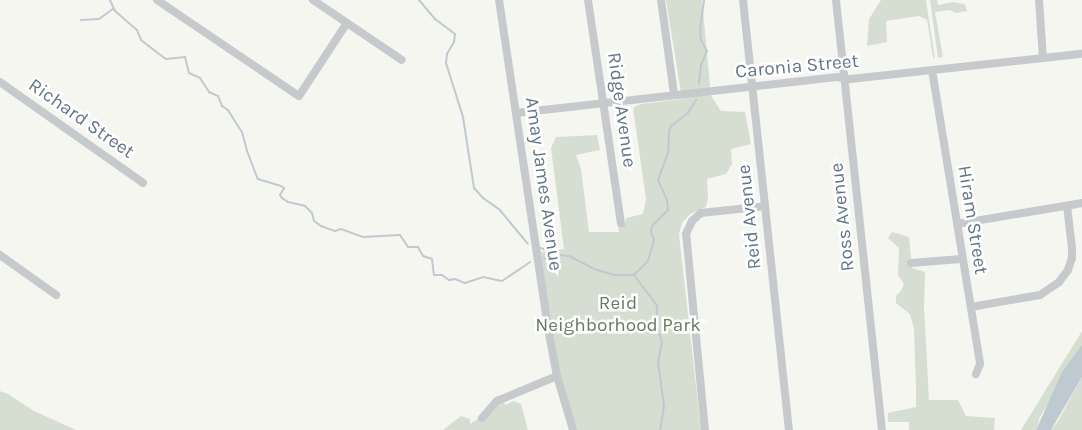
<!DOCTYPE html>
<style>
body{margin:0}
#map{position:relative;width:1082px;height:430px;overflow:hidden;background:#f6f6f1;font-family:Karla,sans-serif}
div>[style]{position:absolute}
.green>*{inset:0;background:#d6ded2}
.water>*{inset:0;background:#becacf}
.stream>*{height:2px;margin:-1px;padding:0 1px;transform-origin:1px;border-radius:1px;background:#becacf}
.minor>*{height:8px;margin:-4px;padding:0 4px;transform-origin:4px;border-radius:4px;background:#c7cacd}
span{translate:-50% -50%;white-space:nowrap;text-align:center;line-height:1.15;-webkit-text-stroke:5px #fff;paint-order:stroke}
.street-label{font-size:19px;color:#617686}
.park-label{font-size:19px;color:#677c61}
</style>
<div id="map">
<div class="green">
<i style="clip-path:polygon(666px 0,702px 0,711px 96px,721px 111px,745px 112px,751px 144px,731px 149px,732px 164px,726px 174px,707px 179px,708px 198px,706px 207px,690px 214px,682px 223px,679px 234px,701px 430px,576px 430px,561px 383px,550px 327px,540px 252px,564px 249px,551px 148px,556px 137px,597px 135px,600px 150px,576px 155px,581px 169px,589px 232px,619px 232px,618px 225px,625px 224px,626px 218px,643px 214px,646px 199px,633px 108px,641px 104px,682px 99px)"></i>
<i style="clip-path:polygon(881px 0,926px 0,935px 59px,933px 57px,927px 20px,919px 16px,886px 21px,887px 42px,867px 46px,869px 19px)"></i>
<i style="clip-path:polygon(930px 0,937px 0,938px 5px,953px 2px,965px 4px,967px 11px,957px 13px,949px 10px,935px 12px,943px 57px,938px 58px)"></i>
<i style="clip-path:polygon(892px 232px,909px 237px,912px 268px,925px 272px,924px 307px,929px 400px,958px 400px,966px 416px,995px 418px,994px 430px,909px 430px,909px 422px,888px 422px,888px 413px,916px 407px,916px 389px,914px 329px,910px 314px,896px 303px,896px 296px,900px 292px,904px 284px,898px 275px,899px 248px,888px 238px)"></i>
<i style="clip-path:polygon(1082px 331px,1082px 345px,1040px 417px,1036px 430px,1021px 430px)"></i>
<i style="clip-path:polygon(1082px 377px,1082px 430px,1051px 430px,1058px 421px)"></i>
<i style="clip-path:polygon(0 391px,8px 394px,34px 411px,76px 430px,0 430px)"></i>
<i style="clip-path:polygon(514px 401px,521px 404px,528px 430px,443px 430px,461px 416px,470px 419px,470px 424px,504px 402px,505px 405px)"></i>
</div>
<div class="water">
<i style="clip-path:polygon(1082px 345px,1082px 377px,1051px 430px,1036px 430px,1062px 372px)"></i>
</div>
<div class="stream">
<i style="left:110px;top:0;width:12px;rotate:66deg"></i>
<i style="left:115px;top:11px;width:29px;rotate:41deg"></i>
<i style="left:137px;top:30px;width:11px;rotate:68deg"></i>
<i style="left:141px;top:40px;width:18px;rotate:38deg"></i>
<i style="left:155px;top:51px;width:14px;rotate:36deg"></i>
<i style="left:166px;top:59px;width:19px;rotate:-6deg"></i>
<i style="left:185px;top:57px;width:16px;rotate:76deg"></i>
<i style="left:189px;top:73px;width:12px;rotate:24deg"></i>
<i style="left:200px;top:78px;width:17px;rotate:57deg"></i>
<i style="left:209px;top:92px;width:10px;rotate:24deg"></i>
<i style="left:218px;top:96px;width:11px;rotate:68deg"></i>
<i style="left:222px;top:106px;width:7px;rotate:34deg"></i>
<i style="left:228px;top:110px;width:26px;rotate:58deg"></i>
<i style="left:242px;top:132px;width:20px;rotate:75deg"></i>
<i style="left:247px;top:151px;width:30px;rotate:69deg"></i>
<i style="left:258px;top:179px;width:24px;rotate:17deg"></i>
<i style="left:281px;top:186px;width:4px;rotate:34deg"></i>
<i style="left:284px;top:188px;width:8px;rotate:120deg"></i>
<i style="left:280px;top:195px;width:4px;rotate:56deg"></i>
<i style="left:282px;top:198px;width:7px;rotate:34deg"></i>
<i style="left:288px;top:202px;width:17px;rotate:13deg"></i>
<i style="left:305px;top:206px;width:10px;rotate:45deg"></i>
<i style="left:312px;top:213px;width:8px;rotate:76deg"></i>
<i style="left:314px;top:221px;width:9px;rotate:36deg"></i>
<i style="left:321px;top:226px;width:15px;rotate:20deg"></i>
<i style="left:335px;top:231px;width:6px;rotate:-18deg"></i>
<i style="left:341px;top:229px;width:23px;rotate:20deg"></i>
<i style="left:363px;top:237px;width:37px;rotate:-3deg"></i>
<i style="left:400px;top:235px;width:14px;rotate:56deg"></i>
<i style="left:408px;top:247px;width:10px"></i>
<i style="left:418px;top:247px;width:10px;rotate:61deg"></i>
<i style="left:423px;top:256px;width:9px;rotate:18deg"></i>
<i style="left:432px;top:259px;width:16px;rotate:83deg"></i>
<i style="left:434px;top:275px;width:8px"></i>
<i style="left:442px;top:275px;width:9px;rotate:36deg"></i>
<i style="left:449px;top:280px;width:6px;rotate:-9deg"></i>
<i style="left:455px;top:279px;width:11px;rotate:22deg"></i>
<i style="left:465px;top:283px;width:19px;rotate:-18deg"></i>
<i style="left:483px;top:277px;width:19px;rotate:12deg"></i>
<i style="left:502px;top:281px;width:34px;rotate:-34deg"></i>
<i style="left:419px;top:0;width:25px;rotate:50deg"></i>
<i style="left:435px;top:19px;width:25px;rotate:37deg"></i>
<i style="left:455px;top:34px;width:8px;rotate:97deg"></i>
<i style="left:454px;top:42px;width:14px;rotate:120deg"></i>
<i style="left:447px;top:54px;width:9px;rotate:96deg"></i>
<i style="left:446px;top:63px;width:57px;rotate:72.5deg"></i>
<i style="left:463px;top:117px;width:72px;rotate:81.2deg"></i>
<i style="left:474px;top:188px;width:13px;rotate:48deg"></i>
<i style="left:483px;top:198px;width:19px;rotate:35deg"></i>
<i style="left:499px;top:209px;width:45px;rotate:50.4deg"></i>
<i style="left:81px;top:20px;width:18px;rotate:-3deg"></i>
<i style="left:99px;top:19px;width:17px;rotate:-36deg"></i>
<i style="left:699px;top:84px;width:19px;rotate:-84deg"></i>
<i style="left:701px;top:65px;width:15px;rotate:-67deg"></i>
<i style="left:707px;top:51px;width:13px;rotate:-119deg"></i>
<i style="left:701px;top:40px;width:11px;rotate:-95deg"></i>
<i style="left:700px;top:29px;width:29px;rotate:-82deg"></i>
<i style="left:541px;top:248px;width:17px;rotate:24deg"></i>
<i style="left:557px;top:255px;width:12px;rotate:5deg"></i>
<i style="left:569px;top:256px;width:31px;rotate:27deg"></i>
<i style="left:597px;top:270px;width:18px;rotate:16deg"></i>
<i style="left:614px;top:275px;width:20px"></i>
<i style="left:634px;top:275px;width:20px;rotate:-45deg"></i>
<i style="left:648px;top:261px;width:22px;rotate:-74deg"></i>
<i style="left:654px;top:240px;width:9px;rotate:-111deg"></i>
<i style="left:651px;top:232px;width:6px;rotate:-81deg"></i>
<i style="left:652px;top:226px;width:23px;rotate:-45deg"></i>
<i style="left:668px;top:210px;width:10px;rotate:-96deg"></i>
<i style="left:667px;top:200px;width:22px;rotate:-114deg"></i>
<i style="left:658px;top:180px;width:29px;rotate:-70deg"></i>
<i style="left:668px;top:153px;width:22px;rotate:-87deg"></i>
<i style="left:669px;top:131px;width:5px;rotate:-68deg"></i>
<i style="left:671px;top:126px;width:20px;rotate:-37deg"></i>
<i style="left:687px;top:114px;width:17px;rotate:-57deg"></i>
<i style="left:544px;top:259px;width:14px;rotate:-17deg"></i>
<i style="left:634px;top:275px;width:38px;rotate:53deg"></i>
<i style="left:657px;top:305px;width:21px;rotate:90deg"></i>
<i style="left:657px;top:326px;width:17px;rotate:73deg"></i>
<i style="left:662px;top:342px;width:20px;rotate:101deg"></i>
<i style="left:658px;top:362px;width:44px;rotate:82.2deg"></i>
<i style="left:664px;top:406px;width:24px;rotate:99deg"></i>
</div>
<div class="minor">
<i style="left:157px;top:0;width:171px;rotate:34.1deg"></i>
<i style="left:299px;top:96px;width:87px;rotate:-56.7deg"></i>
<i style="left:313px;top:0;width:107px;rotate:34deg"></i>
<i style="left:499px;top:0;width:332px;rotate:81.5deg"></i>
<i style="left:548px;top:328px;width:49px;rotate:79.4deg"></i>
<i style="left:557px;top:376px;width:56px;rotate:73.5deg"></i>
<i style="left:588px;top:0;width:226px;rotate:81.6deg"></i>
<i style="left:661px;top:0;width:95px;rotate:82.1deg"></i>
<i style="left:743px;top:0;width:432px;rotate:83.9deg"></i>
<i style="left:836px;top:0;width:432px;rotate:83.9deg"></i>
<i style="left:1039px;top:0;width:58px;rotate:86.1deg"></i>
<i style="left:932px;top:70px;width:298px;rotate:80.7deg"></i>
<i style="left:980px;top:364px;width:11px;rotate:112deg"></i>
<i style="left:0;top:82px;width:175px;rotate:35.2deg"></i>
<i style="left:516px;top:113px;width:323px;rotate:-6.4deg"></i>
<i style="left:837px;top:77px;width:13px;rotate:9deg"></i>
<i style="left:850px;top:79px;width:233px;rotate:-6.2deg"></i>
<i style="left:957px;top:224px;width:127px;rotate:-9.5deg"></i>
<i style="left:0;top:255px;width:69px;rotate:35.5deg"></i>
<i style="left:911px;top:263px;width:50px;rotate:-4.6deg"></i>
<i style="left:971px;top:307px;width:70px;rotate:-9.9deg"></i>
<i style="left:1040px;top:295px;width:23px;rotate:-34deg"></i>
<i style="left:1059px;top:282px;width:15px;rotate:-53deg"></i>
<i style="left:1068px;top:270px;width:13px;rotate:-72deg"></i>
<i style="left:1072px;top:258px;width:10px;rotate:-90deg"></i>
<i style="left:1072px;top:248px;width:42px;rotate:-96.8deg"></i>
<i style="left:482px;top:418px;width:23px;rotate:-49deg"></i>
<i style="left:497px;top:401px;width:65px;rotate:-22.6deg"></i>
<i style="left:705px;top:430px;width:197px;rotate:-95.5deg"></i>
<i style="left:686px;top:234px;width:14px;rotate:-65deg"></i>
<i style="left:692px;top:221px;width:12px;rotate:-42deg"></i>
<i style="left:701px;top:213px;width:64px;rotate:-6.2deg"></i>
</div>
<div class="street-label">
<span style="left:797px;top:67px;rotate:-5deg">Caronia Street</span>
<span style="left:621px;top:110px;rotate:82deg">Ridge Avenue</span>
<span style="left:81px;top:119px;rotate:35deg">Richard Street</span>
<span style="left:543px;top:184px;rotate:82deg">Amay James Avenue</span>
<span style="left:750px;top:217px;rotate:-96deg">Reid Avenue</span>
<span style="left:843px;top:217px;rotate:-96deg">Ross Avenue</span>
<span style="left:972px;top:220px;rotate:81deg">Hiram Street</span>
</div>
<div class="park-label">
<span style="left:618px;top:315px">Reid<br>Neighborhood Park</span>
</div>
</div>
